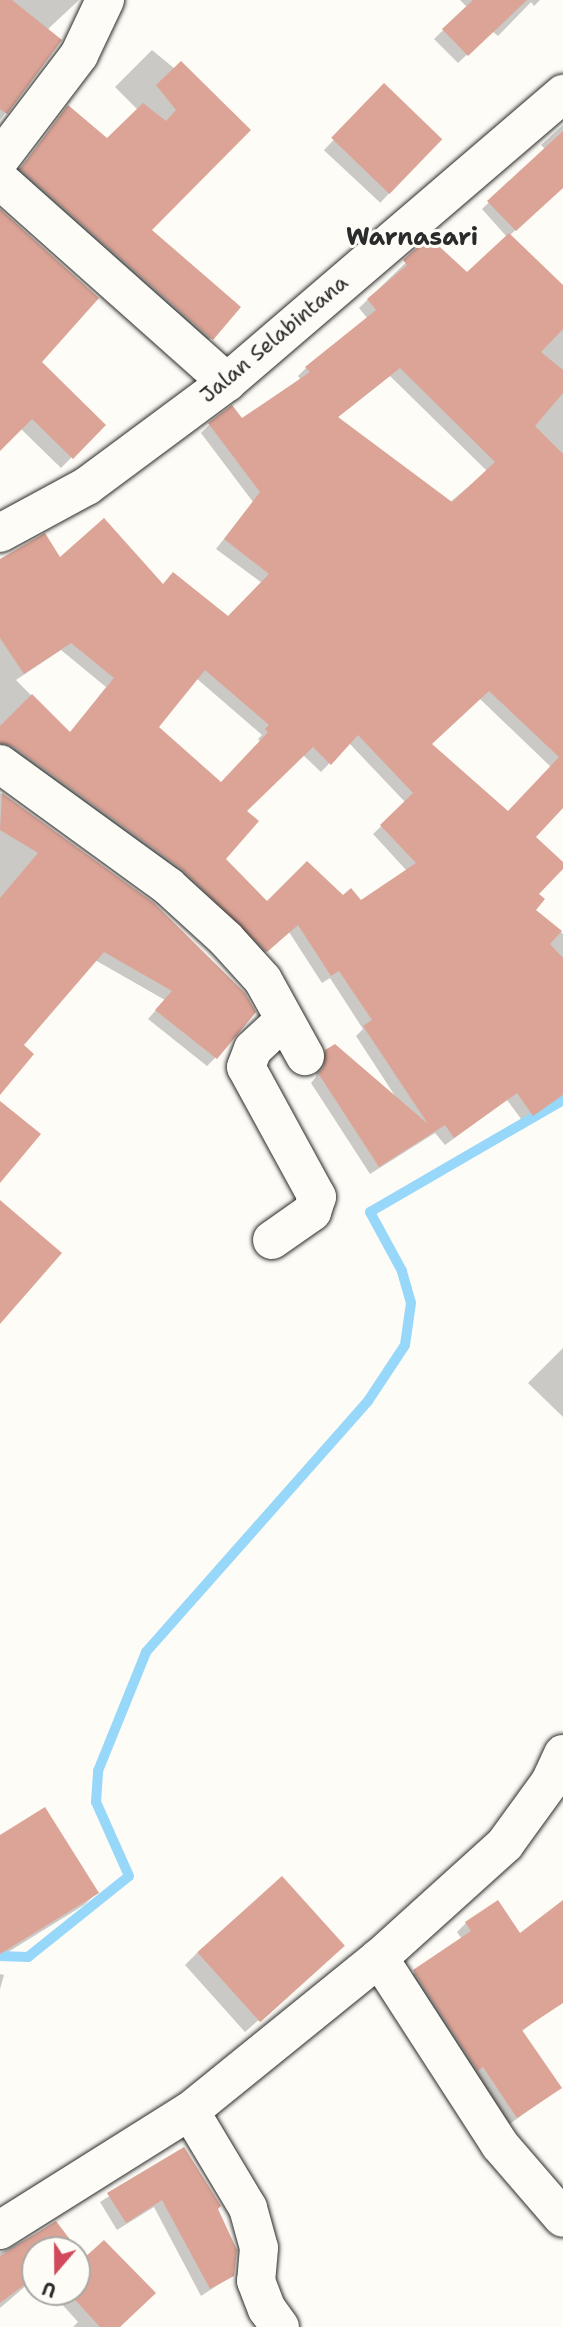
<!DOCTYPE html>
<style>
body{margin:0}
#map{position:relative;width:563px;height:2327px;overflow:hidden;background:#fdfcf7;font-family:"Shantell Sans",sans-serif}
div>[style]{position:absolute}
.shadow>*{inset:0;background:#0003;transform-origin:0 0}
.stream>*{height:10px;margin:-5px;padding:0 5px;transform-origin:5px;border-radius:5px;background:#97d7f9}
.building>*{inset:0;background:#dca497;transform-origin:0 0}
.roads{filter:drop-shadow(0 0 2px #2b2b2b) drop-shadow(0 0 2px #2b2b2b)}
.minor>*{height:38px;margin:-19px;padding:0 19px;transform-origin:19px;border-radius:19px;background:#fdfcf7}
span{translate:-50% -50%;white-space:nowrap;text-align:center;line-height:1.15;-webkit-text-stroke:6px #fdfcf7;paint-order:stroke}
.street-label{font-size:21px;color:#2b2b2b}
.quarter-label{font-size:24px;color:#2b2b2b;font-weight:700}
.north{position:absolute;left:21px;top:2236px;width:70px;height:70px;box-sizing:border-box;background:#fdfcf7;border:2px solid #a9a8a5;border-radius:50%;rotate:200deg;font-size:19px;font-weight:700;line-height:28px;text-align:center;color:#2b2b2b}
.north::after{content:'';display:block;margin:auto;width:24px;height:32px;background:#d1495b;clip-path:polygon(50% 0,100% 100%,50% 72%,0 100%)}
</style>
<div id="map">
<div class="shadow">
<i style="clip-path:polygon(0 0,79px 0,47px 30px,60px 40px,0 120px)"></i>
<i style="clip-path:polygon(460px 0,540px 0,534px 6px,531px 2px,498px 36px,492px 31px,458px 63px,434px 39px,467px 7px)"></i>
<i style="clip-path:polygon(152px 50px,249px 130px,149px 230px,239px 307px,199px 351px,9px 182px,69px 107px,107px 141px,138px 110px,115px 87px)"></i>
<i style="left:384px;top:86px;width:77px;height:88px;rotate:43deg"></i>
<i style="clip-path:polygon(evenodd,563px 125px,563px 186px,509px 236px,563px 288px,563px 805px,533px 837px,563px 864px,537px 894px,534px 910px,563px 934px,563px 1095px,524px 1123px,507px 1100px,445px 1145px,435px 1133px,370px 1174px,311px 1083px,316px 1077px,317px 1060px,326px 1051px,397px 1099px,356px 1036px,363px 1029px,330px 978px,322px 983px,289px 932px,257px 959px,0 755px,0 563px,60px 559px,162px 586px,228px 618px,262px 583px,216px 549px,253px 502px,201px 433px,209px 425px,241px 420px,301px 380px,298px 376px,306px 368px,368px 319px,359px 308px,429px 240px,467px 275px,507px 237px,482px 209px,545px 149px,541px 145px,563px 125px,390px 376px,487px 471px,449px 503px,337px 418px,390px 376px,563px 125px,61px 650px,106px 687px,69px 734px,16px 680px,61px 650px,563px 125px,196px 678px,262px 735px,258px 739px,261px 742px,221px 784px,156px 728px,196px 678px,563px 125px,479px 698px,551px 767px,507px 814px,430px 744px,479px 698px,563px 125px,349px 743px,406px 803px,373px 834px,407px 871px,360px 903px,342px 897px,267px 903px,224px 860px,245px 811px,303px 755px,321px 772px,349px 743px)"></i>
<i style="clip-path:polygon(0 212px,39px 362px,104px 425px,61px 468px,20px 428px,0 448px)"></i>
<i style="clip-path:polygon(0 793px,153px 904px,244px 994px,216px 1057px,207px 1066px,148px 1019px,165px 1000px,95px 960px,22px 1045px,0 1092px)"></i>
<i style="clip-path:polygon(563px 1348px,563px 1417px,528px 1383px)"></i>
<i style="clip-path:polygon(0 1837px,97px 1893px,84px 1905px,0 1957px)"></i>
<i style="clip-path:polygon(563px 1902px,563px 1959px,551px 2009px,521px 2032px,560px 2088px,507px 2126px,404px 1980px,462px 1939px,457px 1932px,466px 1923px,520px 1936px)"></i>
<i style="clip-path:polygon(198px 1952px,329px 1958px,245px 2032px,185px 1965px)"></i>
<i style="clip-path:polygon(0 1974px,4px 1975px,0 1989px)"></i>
<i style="clip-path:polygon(183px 2150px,216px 2209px,233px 2275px,201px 2296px,154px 2207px,117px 2230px,100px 2202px)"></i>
<i style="clip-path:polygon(56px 2223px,76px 2250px,35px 2250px,35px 2278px,0 2308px,0 2253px)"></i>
<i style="clip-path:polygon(77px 2251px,118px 2327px,73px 2327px,78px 2322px,51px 2292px,77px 2292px)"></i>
</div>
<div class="stream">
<i style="left:0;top:1956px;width:28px;rotate:2deg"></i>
<i style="left:28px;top:1957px;width:129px;rotate:-38.7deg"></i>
<i style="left:129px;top:1876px;width:81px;rotate:-114deg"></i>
<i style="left:96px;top:1802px;width:31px;rotate:-86deg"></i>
<i style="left:98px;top:1771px;width:128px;rotate:-68deg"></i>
<i style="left:146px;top:1652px;width:335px;rotate:-48.5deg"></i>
<i style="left:368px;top:1401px;width:67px;rotate:-56.5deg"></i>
<i style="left:405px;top:1345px;width:42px;rotate:-81.9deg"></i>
<i style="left:411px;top:1303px;width:33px;rotate:-106deg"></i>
<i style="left:402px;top:1271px;width:67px;rotate:-118.5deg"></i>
<i style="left:370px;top:1212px;width:223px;rotate:-30.1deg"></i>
</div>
<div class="building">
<i style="clip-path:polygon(0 0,12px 0,62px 40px,7px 114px,0 109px)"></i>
<i style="clip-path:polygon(473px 0,527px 0,468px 56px,442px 29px)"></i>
<i style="clip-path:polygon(181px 61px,251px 130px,152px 230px,241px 307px,213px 340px,20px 169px,68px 105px,107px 138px,143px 103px,166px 121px,176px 110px,156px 85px)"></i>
<i style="left:384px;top:83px;width:81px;height:76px;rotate:44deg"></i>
<i style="clip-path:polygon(563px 131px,563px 188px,516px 231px,487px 201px)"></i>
<i style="clip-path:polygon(0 209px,99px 298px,42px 362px,106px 425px,73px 459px,32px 419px,0 451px)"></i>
<i style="clip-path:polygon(evenodd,509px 233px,563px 285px,563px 329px,541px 352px,563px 370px,563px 393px,535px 426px,563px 454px,563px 808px,536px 837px,563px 862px,563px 869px,539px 894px,545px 899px,536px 910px,562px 931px,550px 944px,563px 958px,563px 1095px,533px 1116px,517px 1093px,454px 1138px,445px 1125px,379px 1167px,318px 1073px,324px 1067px,325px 1050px,335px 1044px,428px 1124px,363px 1026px,372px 1020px,339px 971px,331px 976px,298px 925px,267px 952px,181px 868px,13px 746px,0 743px,0 726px,32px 694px,70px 732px,114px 678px,71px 643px,24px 674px,0 638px,0 559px,45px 533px,60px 557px,104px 518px,163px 584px,173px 572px,228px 616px,269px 574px,224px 539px,260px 492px,208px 423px,232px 405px,242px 418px,310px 372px,305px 367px,376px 310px,367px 299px,407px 265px,403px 260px,429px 237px,467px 272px,509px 233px,400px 368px,495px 462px,452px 502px,338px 417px,400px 368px,509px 233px,205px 670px,269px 725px,265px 729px,268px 732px,221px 782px,159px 727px,205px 670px,509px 233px,489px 691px,559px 757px,508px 811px,432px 744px,489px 691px,509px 233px,358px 735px,413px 793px,380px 825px,416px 863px,361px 900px,351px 888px,343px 895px,307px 861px,267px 901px,226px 859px,259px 821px,247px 811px,313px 747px,331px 765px,358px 735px)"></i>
<i style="clip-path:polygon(2px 793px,154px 903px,245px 993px,256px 1012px,217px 1059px,155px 1010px,172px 991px,104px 952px,24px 1045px,34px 1054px,0 1095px,0 898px,38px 853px,0 830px)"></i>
<i style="clip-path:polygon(0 1101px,41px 1134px,0 1183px)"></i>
<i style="clip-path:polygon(0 1200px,62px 1253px,0 1324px)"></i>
<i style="clip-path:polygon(45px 1807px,99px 1893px,0 1954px,0 1835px)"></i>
<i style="left:282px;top:1876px;width:94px;height:114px;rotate:48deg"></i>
<i style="clip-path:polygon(498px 1900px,520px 1933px,563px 1900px,563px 2003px,522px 2030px,562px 2088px,517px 2118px,483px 2067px,478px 2071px,413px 1970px,471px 1931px,465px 1922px)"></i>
<i style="clip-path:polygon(184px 2147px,221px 2206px,218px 2209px,237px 2250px,234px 2276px,210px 2289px,162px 2200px,126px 2223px,107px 2193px)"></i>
<i style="clip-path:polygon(56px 2221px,84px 2258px,104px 2240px,156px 2293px,120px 2327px,100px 2327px,68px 2292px,77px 2292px,77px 2250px,35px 2250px,35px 2277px,0 2303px,0 2256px)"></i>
</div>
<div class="roads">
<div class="minor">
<i style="left:0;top:159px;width:131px;rotate:-52.8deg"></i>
<i style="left:79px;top:55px;width:61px;rotate:-64.7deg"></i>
<i style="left:0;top:180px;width:304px;rotate:41.7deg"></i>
<i style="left:0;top:533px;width:99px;rotate:-28.4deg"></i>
<i style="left:87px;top:486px;width:174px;rotate:-36.6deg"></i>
<i style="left:227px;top:382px;width:443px;rotate:-40.6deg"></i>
<i style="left:0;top:764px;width:208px;rotate:36deg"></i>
<i style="left:168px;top:886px;width:79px;rotate:42.4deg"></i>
<i style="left:226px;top:939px;width:55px;rotate:47.9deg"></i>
<i style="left:263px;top:980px;width:87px;rotate:61.1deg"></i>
<i style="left:272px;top:1240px;width:49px;rotate:-35deg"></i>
<i style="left:312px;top:1212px;width:16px;rotate:-72deg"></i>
<i style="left:317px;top:1197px;width:148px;rotate:-118.6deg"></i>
<i style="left:246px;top:1067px;width:19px;rotate:-69deg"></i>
<i style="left:253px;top:1049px;width:41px;rotate:-43deg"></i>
<i style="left:379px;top:1958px;width:223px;rotate:57.1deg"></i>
<i style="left:500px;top:2145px;width:96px;rotate:49.2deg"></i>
<i style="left:190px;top:2111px;width:113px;rotate:59.1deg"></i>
<i style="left:248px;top:2208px;width:41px;rotate:74.6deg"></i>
<i style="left:259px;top:2248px;width:33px;rotate:95deg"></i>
<i style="left:256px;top:2281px;width:30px;rotate:69deg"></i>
<i style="left:267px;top:2309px;width:22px;rotate:54deg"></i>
<i style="left:0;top:2230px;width:224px;rotate:-32.1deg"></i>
<i style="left:190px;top:2111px;width:243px;rotate:-39deg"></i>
<i style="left:379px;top:1958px;width:170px;rotate:-42.1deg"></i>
<i style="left:505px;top:1844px;width:77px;rotate:-54deg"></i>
<i style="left:550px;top:1782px;width:31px;rotate:-65deg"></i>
</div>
</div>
<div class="street-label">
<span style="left:274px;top:339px;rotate:-40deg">Jalan Selabintana</span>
</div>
<div class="quarter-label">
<span style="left:412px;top:238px">Warnasari</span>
</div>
<div class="north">U</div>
</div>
